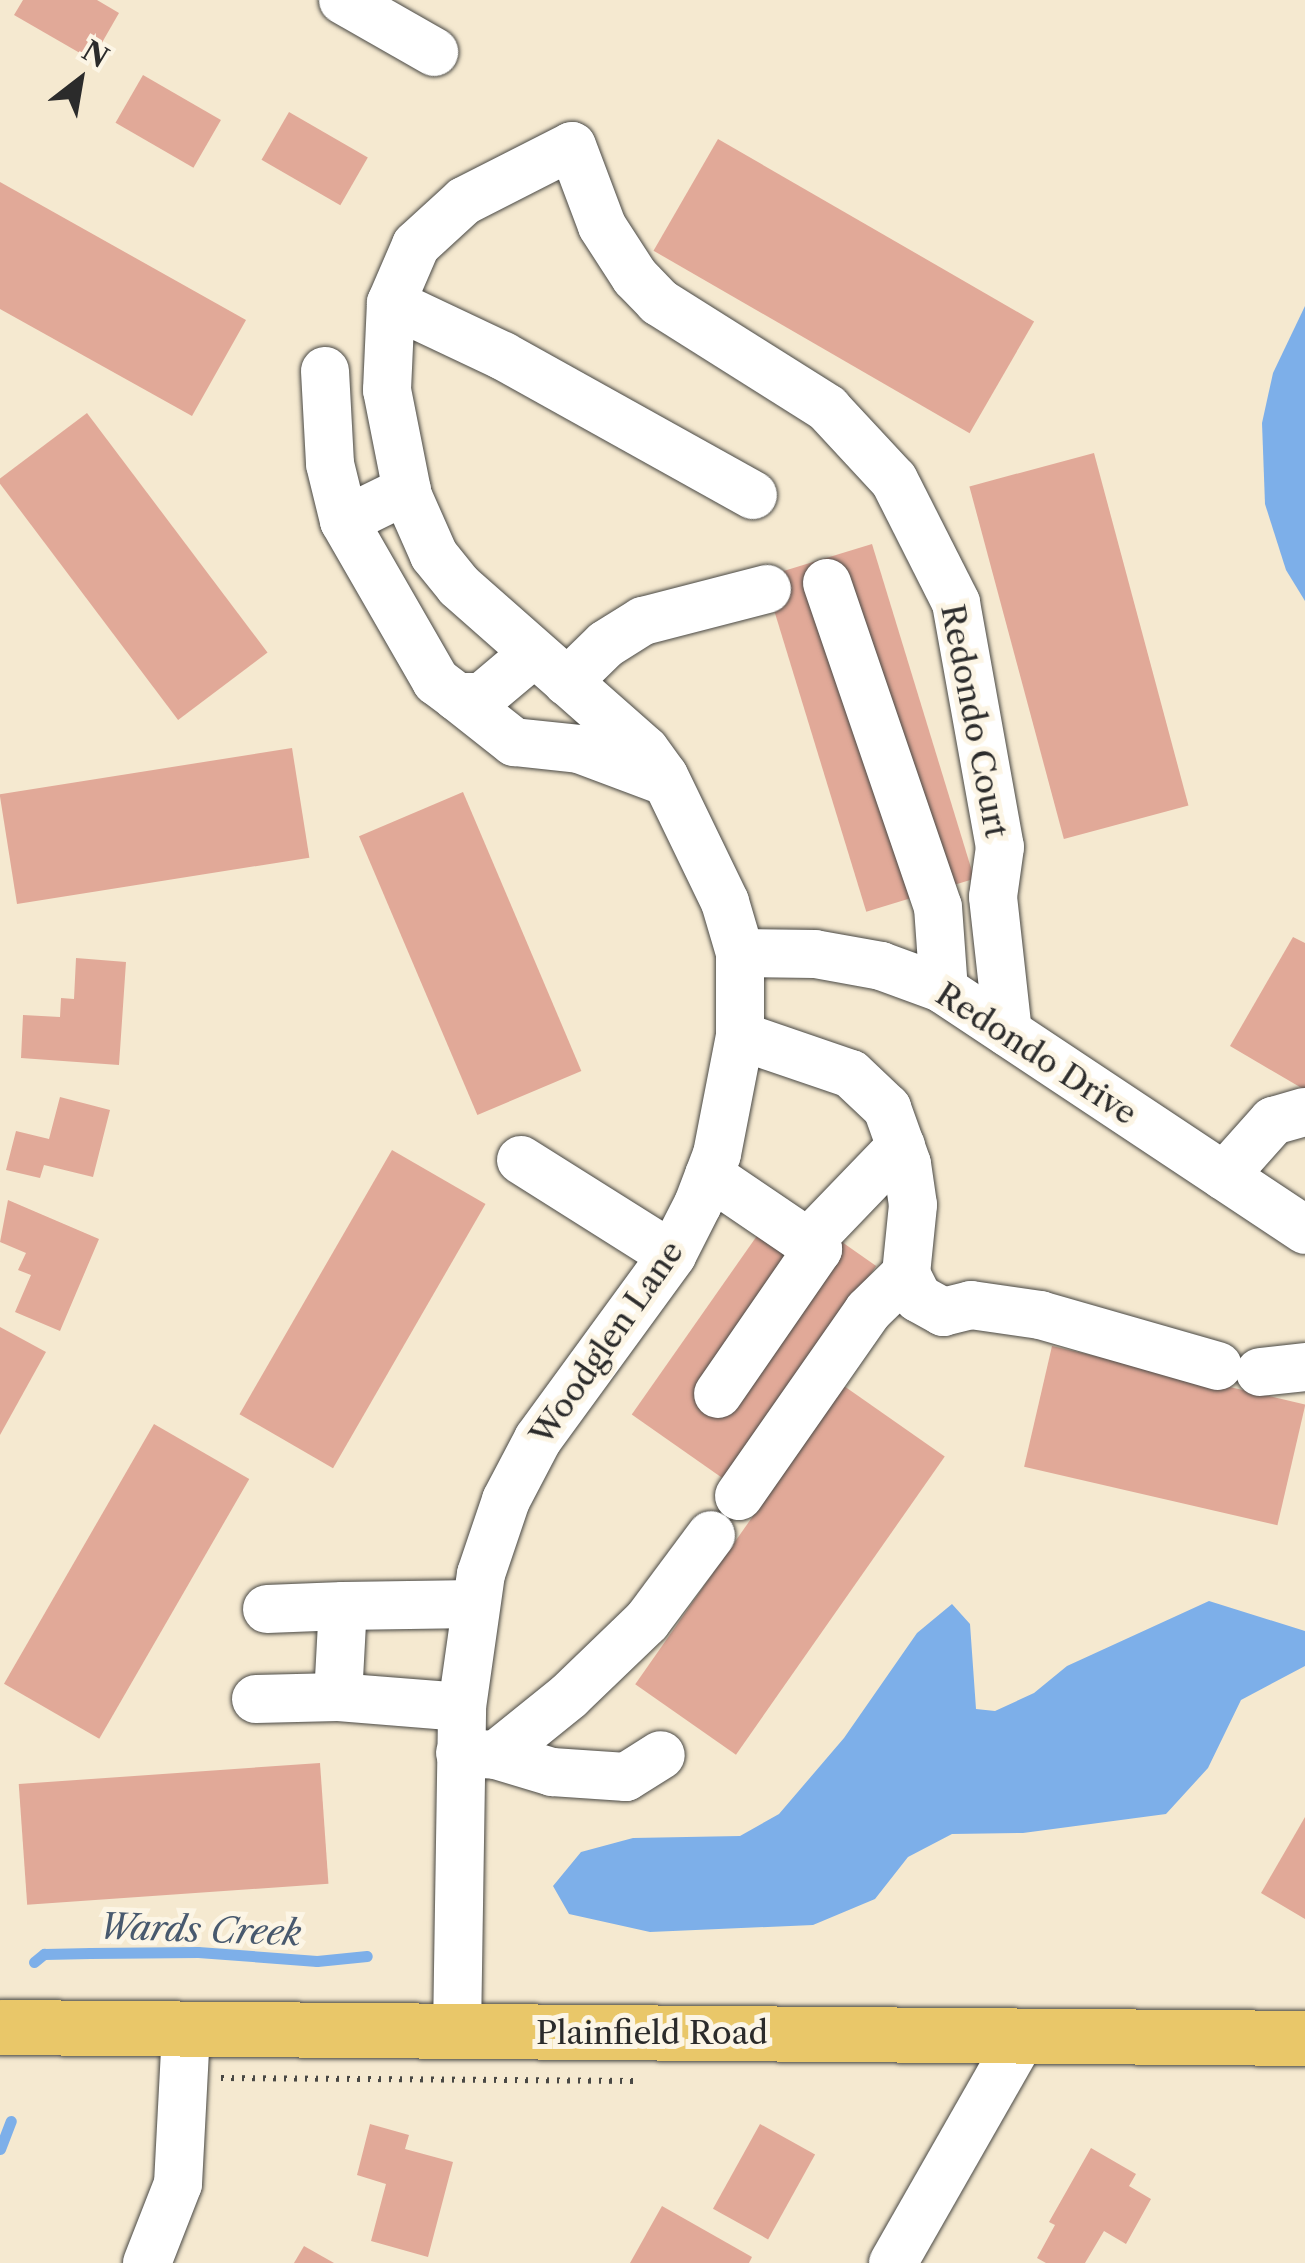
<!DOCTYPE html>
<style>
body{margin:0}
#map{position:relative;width:1305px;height:2263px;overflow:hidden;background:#f5e9d0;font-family:"Libre Caslon Text",serif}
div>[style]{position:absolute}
.water>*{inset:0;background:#7dafe9}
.stream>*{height:11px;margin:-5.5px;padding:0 5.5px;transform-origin:5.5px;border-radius:5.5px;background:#7dafe9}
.building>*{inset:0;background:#e1a998;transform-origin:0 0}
.path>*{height:6px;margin-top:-3px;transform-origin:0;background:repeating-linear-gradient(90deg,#494844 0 2.5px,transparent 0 10.5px)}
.roads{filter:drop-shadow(0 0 2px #494844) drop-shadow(0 0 2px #494844)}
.minor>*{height:48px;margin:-24px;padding:0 24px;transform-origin:24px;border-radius:24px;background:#fff}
.major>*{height:55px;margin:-27.5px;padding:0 27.5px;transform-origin:27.5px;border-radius:27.5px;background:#e9c769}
span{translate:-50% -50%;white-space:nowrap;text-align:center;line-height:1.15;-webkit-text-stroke:10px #fcf5e5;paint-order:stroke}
.street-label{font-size:32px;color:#2b2b2b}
.water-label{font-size:35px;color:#48596e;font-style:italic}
.north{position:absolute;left:30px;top:30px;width:100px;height:100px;-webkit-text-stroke:8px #fcf5e5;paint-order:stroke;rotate:31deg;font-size:28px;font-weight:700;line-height:40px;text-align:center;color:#2b2b2b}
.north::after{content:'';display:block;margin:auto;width:35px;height:45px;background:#2b2b2b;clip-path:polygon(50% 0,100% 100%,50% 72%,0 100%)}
</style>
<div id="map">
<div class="water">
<i style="clip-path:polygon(1305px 306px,1305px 601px,1286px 570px,1265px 504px,1262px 423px,1273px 373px)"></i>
<i style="clip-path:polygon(1209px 1601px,1305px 1631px,1305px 1666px,1241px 1700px,1208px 1768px,1166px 1814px,1023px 1833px,952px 1834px,908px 1857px,875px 1899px,813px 1925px,650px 1932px,569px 1914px,553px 1886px,581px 1852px,633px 1838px,740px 1836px,779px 1814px,844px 1738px,917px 1633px,952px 1604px,970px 1624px,976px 1709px,995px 1711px,1034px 1693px,1067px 1666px)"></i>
</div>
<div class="stream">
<i style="left:34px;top:1962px;width:13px;rotate:-39deg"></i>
<i style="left:44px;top:1954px;width:46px;rotate:-1.2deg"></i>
<i style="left:90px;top:1953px;width:108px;rotate:-0.5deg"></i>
<i style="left:198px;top:1952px;width:119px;rotate:4.3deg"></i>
<i style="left:317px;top:1961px;width:50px;rotate:-5.7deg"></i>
<i style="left:0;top:2149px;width:30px;rotate:-69deg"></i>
</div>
<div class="building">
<i style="clip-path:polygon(23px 0,97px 0,119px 13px,92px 60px,14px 15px)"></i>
<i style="left:143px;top:75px;width:90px;height:55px;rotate:30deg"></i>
<i style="left:289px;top:112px;width:91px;height:55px;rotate:30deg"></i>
<i style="left:718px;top:139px;width:365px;height:129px;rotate:30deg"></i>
<i style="clip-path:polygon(0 182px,246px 320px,192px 416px,0 309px)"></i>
<i style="left:87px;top:413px;width:300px;height:112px;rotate:53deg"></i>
<i style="left:1094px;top:453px;width:365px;height:129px;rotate:75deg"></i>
<i style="left:872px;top:544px;width:350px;height:113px;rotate:73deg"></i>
<i style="left:292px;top:748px;width:111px;height:296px;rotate:81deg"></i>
<i style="left:463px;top:792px;width:303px;height:113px;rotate:67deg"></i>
<i style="clip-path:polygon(1293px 937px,1305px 943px,1305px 1090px,1230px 1046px)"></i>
<i style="clip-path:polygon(76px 958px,126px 962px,119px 1065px,21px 1058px,23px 1015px,60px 1017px,61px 998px,74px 999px)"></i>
<i style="clip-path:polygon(60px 1097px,110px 1110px,93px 1177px,44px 1165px,40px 1178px,6px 1170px,16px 1131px,49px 1139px)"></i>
<i style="left:392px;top:1150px;width:108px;height:305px;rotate:30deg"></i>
<i style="clip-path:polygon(8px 1200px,99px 1239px,60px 1331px,15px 1312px,31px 1275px,18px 1270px,26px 1253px,0 1242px)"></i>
<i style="left:782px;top:1200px;width:115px;height:262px;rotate:35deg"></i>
<i style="clip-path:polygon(0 1327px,46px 1352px,0 1435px)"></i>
<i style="left:1052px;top:1346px;width:260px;height:124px;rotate:13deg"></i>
<i style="left:844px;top:1386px;width:123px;height:364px;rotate:35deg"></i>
<i style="left:154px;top:1424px;width:110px;height:300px;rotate:30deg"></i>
<i style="left:320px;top:1763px;width:121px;height:302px;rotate:86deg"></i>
<i style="clip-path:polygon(1305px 1817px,1305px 1919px,1261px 1893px)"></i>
<i style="clip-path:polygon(370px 2124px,409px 2135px,405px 2149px,453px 2162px,428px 2257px,371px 2241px,386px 2184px,357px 2175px)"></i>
<i style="left:760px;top:2124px;width:63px;height:97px;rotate:29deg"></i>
<i style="clip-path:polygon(1091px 2148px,1136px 2174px,1129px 2186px,1151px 2199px,1126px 2244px,1104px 2231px,1085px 2263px,1046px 2263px,1037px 2258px,1055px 2225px,1049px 2222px)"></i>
<i style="clip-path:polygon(662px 2206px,752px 2257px,749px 2263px,630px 2263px)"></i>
<i style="clip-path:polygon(304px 2246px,334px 2263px,294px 2263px)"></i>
</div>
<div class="path">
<i style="left:221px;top:2078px;width:413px;rotate:0.4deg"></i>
</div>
<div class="roads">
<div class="minor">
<i style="left:343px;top:0;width:105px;rotate:29.7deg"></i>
<i style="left:391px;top:303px;width:124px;rotate:25.3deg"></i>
<i style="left:503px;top:356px;width:286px;rotate:29.1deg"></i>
<i style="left:325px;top:371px;width:93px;rotate:86.9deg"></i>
<i style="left:330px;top:464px;width:59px;rotate:76.2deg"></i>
<i style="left:407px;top:490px;width:70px;rotate:153.8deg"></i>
<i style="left:344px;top:521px;width:185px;rotate:60.1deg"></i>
<i style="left:436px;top:681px;width:26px;rotate:37deg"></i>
<i style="left:457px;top:697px;width:25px"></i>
<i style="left:482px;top:697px;width:67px;rotate:-40.1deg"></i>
<i style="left:827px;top:583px;width:342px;rotate:71.1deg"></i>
<i style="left:938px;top:907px;width:83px;rotate:85.9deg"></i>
<i style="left:567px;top:682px;width:54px;rotate:-44.3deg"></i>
<i style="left:606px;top:644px;width:44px;rotate:-31.9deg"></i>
<i style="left:643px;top:621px;width:128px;rotate:-14.5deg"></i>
<i style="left:457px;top:697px;width:73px;rotate:38.3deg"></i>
<i style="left:514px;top:742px;width:65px;rotate:6.1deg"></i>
<i style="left:579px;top:749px;width:89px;rotate:20.5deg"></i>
<i style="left:740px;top:953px;width:75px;rotate:0.8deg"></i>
<i style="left:815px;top:954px;width:67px;rotate:10.3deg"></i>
<i style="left:881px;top:966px;width:64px;rotate:20.1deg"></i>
<i style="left:941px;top:988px;width:437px;rotate:33.6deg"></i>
<i style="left:740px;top:1036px;width:117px;rotate:18.9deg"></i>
<i style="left:851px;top:1074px;width:50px;rotate:43.4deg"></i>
<i style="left:887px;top:1108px;width:59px;rotate:70.3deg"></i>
<i style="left:907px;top:1164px;width:41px;rotate:81.7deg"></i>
<i style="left:913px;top:1205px;width:69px;rotate:95.8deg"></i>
<i style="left:906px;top:1274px;width:27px;rotate:63deg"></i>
<i style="left:918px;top:1298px;width:29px;rotate:29deg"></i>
<i style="left:943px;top:1312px;width:29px;rotate:-14deg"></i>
<i style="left:971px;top:1305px;width:70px;rotate:8.2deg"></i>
<i style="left:1040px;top:1315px;width:185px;rotate:16deg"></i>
<i style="left:521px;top:1160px;width:178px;rotate:32.2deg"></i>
<i style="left:709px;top:1175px;width:132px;rotate:34.2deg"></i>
<i style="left:818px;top:1249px;width:176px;rotate:124.6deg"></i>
<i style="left:1224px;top:1176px;width:74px;rotate:-48.3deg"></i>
<i style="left:1273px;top:1121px;width:33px;rotate:-16deg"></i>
<i style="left:822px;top:1228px;width:114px;rotate:-46.1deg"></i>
<i style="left:1260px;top:1372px;width:45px;rotate:-6.3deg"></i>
<i style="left:739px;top:1496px;width:226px;rotate:-55.1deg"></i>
<i style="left:868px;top:1311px;width:53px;rotate:-44.2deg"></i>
<i style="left:267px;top:1609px;width:76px;rotate:-2.3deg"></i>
<i style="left:256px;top:1699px;width:82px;rotate:-1.4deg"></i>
<i style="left:462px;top:1707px;width:124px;rotate:-175.4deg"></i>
<i style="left:338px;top:1697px;width:91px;rotate:-86.9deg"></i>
<i style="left:343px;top:1606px;width:132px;rotate:-0.9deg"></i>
<i style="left:460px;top:1753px;width:36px;rotate:3deg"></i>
<i style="left:496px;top:1755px;width:94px;rotate:-38.9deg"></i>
<i style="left:569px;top:1696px;width:108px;rotate:-43.9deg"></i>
<i style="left:647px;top:1621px;width:107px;rotate:-53.3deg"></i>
<i style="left:496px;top:1755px;width:59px;rotate:16.9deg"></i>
<i style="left:552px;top:1772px;width:74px;rotate:3.9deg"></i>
<i style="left:626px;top:1777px;width:41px;rotate:-32.2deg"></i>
<i style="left:457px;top:2033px;width:326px;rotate:-89.1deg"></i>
<i style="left:462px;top:1707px;width:134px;rotate:-81.9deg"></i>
<i style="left:481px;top:1574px;width:78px;rotate:-71.3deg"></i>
<i style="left:506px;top:1500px;width:69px;rotate:-62.3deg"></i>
<i style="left:538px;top:1439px;width:228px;rotate:-53.9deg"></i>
<i style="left:672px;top:1255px;width:57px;rotate:-63deg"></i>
<i style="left:698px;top:1204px;width:53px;rotate:-69.2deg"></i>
<i style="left:717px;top:1154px;width:120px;rotate:-79deg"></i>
<i style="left:740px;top:1036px;width:83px;rotate:-90deg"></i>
<i style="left:740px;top:953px;width:53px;rotate:-106.4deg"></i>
<i style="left:725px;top:902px;width:140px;rotate:-115.8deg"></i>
<i style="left:664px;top:776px;width:32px;rotate:-126deg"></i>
<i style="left:645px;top:750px;width:248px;rotate:-138.6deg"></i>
<i style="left:459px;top:586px;width:40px;rotate:-129deg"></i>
<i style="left:434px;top:555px;width:64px;rotate:-113.8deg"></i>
<i style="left:408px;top:496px;width:108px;rotate:-101.2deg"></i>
<i style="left:387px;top:390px;width:87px;rotate:-87.4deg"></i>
<i style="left:391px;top:303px;width:63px;rotate:-66.7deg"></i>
<i style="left:416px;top:245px;width:65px;rotate:-42.5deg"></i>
<i style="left:464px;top:201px;width:121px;rotate:-27deg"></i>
<i style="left:572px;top:146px;width:85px;rotate:69.4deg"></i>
<i style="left:602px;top:226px;width:61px;rotate:57.1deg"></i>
<i style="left:635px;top:277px;width:35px;rotate:46deg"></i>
<i style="left:659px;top:302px;width:199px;rotate:32.2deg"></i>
<i style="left:827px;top:408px;width:98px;rotate:47.1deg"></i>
<i style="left:894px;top:480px;width:138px;rotate:63.2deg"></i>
<i style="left:956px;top:603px;width:248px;rotate:79.8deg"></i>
<i style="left:1000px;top:847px;width:50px;rotate:98deg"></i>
<i style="left:993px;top:897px;width:136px;rotate:83.7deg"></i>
<i style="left:147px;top:2263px;width:85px;rotate:-68.6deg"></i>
<i style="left:178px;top:2184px;width:155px;rotate:-87deg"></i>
<i style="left:893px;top:2263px;width:262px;rotate:-60.3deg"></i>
</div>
<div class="major">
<i style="left:0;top:2027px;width:1305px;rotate:0.48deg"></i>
</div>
</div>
<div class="street-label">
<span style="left:974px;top:721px;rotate:79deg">Redondo Court</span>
<span style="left:1036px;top:1054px;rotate:33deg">Redondo Drive</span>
<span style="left:607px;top:1343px;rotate:-55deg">Woodglen Lane</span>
<span style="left:652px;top:2033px">Plainfield Road</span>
</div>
<div class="water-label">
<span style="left:200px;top:1930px;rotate:2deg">Wards Creek</span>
</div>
<div class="north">N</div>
</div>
